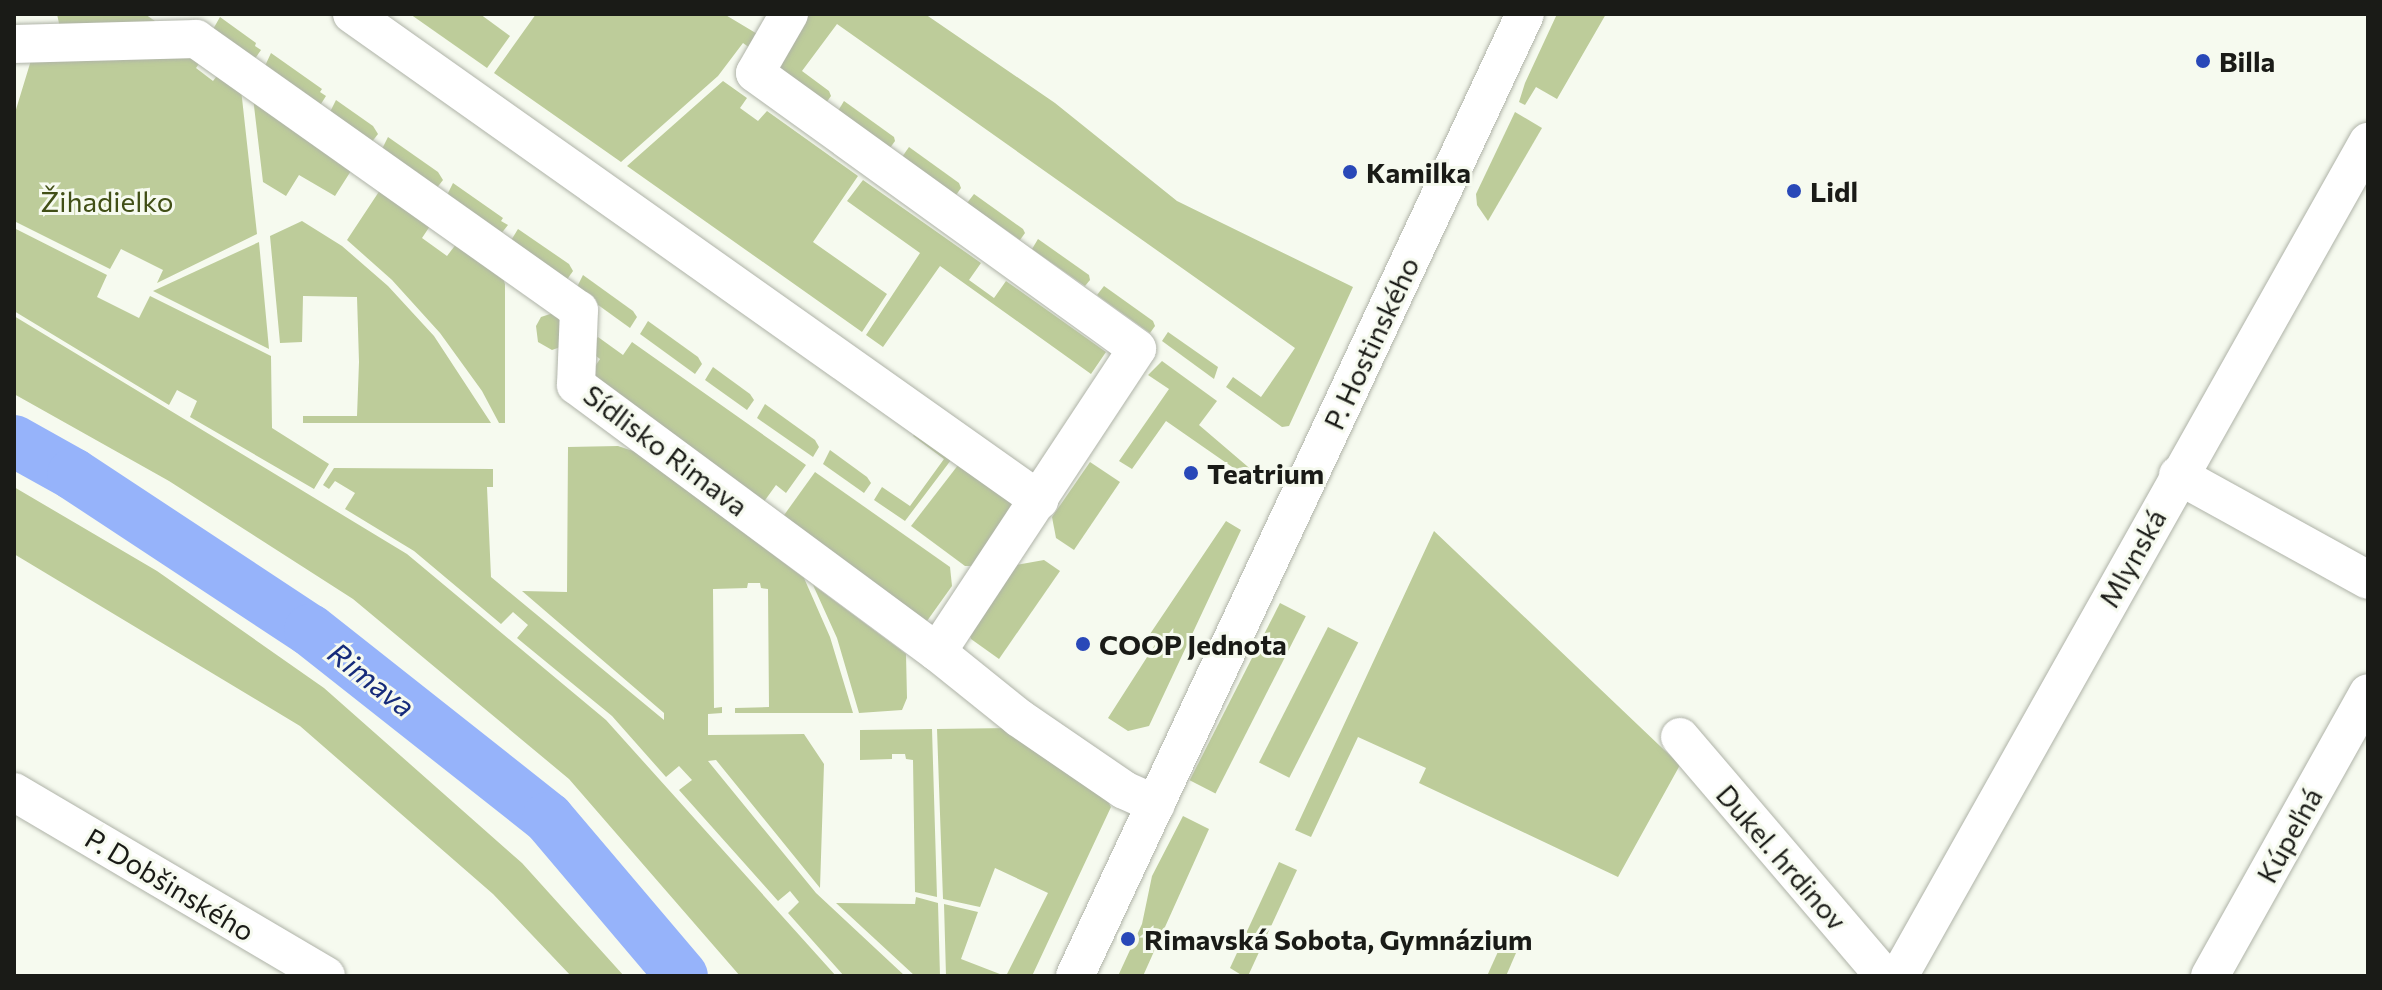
<!DOCTYPE html>
<meta charset="utf-8">
<style>
body{margin:0}
#map{position:relative;width:2382px;height:990px;overflow:hidden;background:#f6faef;font-family:Commissioner,sans-serif}
div>[style]{position:absolute}
.green>*{inset:0;background:#bdcc9a;transform-origin:0 0}
.river>*{height:52px;margin:-26px;padding:0 26px;transform-origin:26px;border-radius:26px;background:#96b3fa}
.roads{filter:drop-shadow(0 0 2px #afb3a8) drop-shadow(0 0 2px #afb3a8)}
.minor>*{height:38px;margin:-19px;padding:0 19px;transform-origin:19px;border-radius:19px;background:#fff}
.dots>*{width:22px;height:22px;translate:-50% -50%;box-sizing:border-box;border:4px solid #f6faef;border-radius:50%}
span{translate:-50% -50%;white-space:nowrap;text-align:center;line-height:1.15;-webkit-text-stroke:6px #f6faef;paint-order:stroke}
.poi-label{font-size:28px;color:#1a1b17;font-weight:700}
.left{translate:0 -50%;text-align:left}
.park-label{font-size:28px;color:#414f16}
.street-label{font-size:28px;color:#1a1b17}
.water-label{font-size:30px;color:#162b7a;font-style:italic}
.frame{position:absolute;inset:0;border:16px solid #1a1b17;pointer-events:none}
</style>
<div id="map">
<div class="green">
<i style="clip-path:polygon(57px 14px,145px 14px,162px 26px,60px 28px)"></i>
<i style="clip-path:polygon(410px 14px,480px 14px,510px 36px,487px 68px)"></i>
<i style="clip-path:polygon(536px 14px,724px 14px,764px 38px,754px 51px,743px 43px,718px 76px,621px 162px,494px 73px)"></i>
<i style="clip-path:polygon(800px 14px,925px 14px,1055px 103px,1177px 201px,1353px 287px,1289px 426px,1282px 427px,1226px 387px,1233px 377px,1261px 397px,1295px 348px,837px 24px,802px 71px,829px 91px,831px 96px,826px 103px,777px 68px)"></i>
<i style="clip-path:polygon(1557px 14px,1606px 14px,1557px 99px,1536px 87px,1525px 105px,1519px 102px,1525px 83px)"></i>
<i style="clip-path:polygon(220px 17px,256px 43px,255px 46px,261px 50px,254px 60px,212px 31px)"></i>
<i style="clip-path:polygon(271px 53px,322px 89px,320px 92px,326px 96px,319px 107px,264px 68px)"></i>
<i style="clip-path:polygon(205px 55px,196px 68px,213px 81px,223px 68px,240px 80px,257px 234px,157px 283px,163px 270px,121px 249px,110px 269px,14px 221px,14px 116px,32px 57px)"></i>
<i style="clip-path:polygon(723px 81px,747px 98px,740px 108px,758px 121px,767px 111px,858px 176px,813px 242px,887px 294px,862px 332px,627px 166px)"></i>
<i style="clip-path:polygon(252px 89px,356px 163px,335px 196px,299px 175px,286px 196px,263px 182px)"></i>
<i style="clip-path:polygon(336px 100px,373px 126px,378px 134px,371px 143px,329px 114px)"></i>
<i style="clip-path:polygon(844px 101px,894px 137px,895px 141px,890px 148px,838px 111px)"></i>
<i style="clip-path:polygon(1515px 112px,1542px 128px,1488px 221px,1477px 205px,1476px 194px)"></i>
<i style="clip-path:polygon(388px 137px,438px 172px,443px 180px,436px 189px,381px 151px)"></i>
<i style="clip-path:polygon(909px 147px,959px 183px,961px 188px,956px 195px,902px 157px)"></i>
<i style="clip-path:polygon(863px 180px,981px 263px,969px 280px,994px 298px,1006px 281px,1106px 352px,1091px 374px,940px 266px,883px 347px,866px 335px,920px 253px,847px 201px)"></i>
<i style="clip-path:polygon(453px 183px,503px 218px,501px 221px,508px 225px,500px 235px,446px 197px)"></i>
<i style="clip-path:polygon(384px 184px,434px 220px,422px 238px,447px 256px,460px 239px,501px 272px,505px 284px,505px 423px,499px 423px,482px 391px,440px 333px,392px 280px,347px 240px)"></i>
<i style="clip-path:polygon(974px 194px,1023px 229px,1025px 233px,1020px 240px,967px 203px)"></i>
<i style="clip-path:polygon(302px 221px,342px 246px,388px 286px,434px 336px,491px 423px,303px 423px,303px 416px,357px 416px,359px 362px,357px 297px,303px 296px,302px 342px,280px 343px,270px 236px)"></i>
<i style="clip-path:polygon(14px 228px,107px 275px,97px 297px,139px 318px,150px 296px,271px 356px,272px 428px,329px 464px,314px 489px,190px 417px,197px 401px,177px 390px,169px 405px,14px 311px)"></i>
<i style="clip-path:polygon(518px 229px,569px 264px,573px 271px,566px 281px,510px 242px)"></i>
<i style="clip-path:polygon(1038px 239px,1089px 275px,1090px 280px,1085px 286px,1032px 249px)"></i>
<i style="clip-path:polygon(259px 242px,269px 349px,153px 291px)"></i>
<i style="clip-path:polygon(583px 275px,633px 311px,637px 317px,630px 328px,576px 289px)"></i>
<i style="clip-path:polygon(1104px 286px,1153px 321px,1155px 326px,1150px 333px,1097px 295px)"></i>
<i style="clip-path:polygon(556px 312px,570px 320px,569px 344px,552px 350px,538px 342px,536px 326px,541px 317px)"></i>
<i style="clip-path:polygon(14px 316px,407px 554px,606px 720px,836px 976px,740px 976px,569px 779px,353px 599px,169px 481px,14px 394px)"></i>
<i style="clip-path:polygon(648px 321px,698px 357px,702px 364px,695px 374px,640px 334px)"></i>
<i style="clip-path:polygon(1168px 332px,1218px 367px,1214px 379px,1162px 341px)"></i>
<i style="clip-path:polygon(598px 337px,623px 355px,632px 342px,806px 465px,786px 493px,776px 485px,763px 503px,588px 377px,600px 359px,588px 350px)"></i>
<i style="clip-path:polygon(1162px 361px,1217px 401px,1199px 425px,1254px 472px,1248px 478px,1166px 421px,1132px 469px,1119px 461px,1169px 389px,1148px 375px)"></i>
<i style="clip-path:polygon(713px 367px,750px 394px,754px 400px,747px 410px,705px 380px)"></i>
<i style="clip-path:polygon(765px 404px,815px 440px,819px 447px,813px 457px,757px 418px)"></i>
<i style="clip-path:polygon(917px 430px,951px 460px,905px 521px,874px 500px,882px 487px,910px 506px,944px 459px,913px 436px)"></i>
<i style="clip-path:polygon(618px 446px,636px 452px,804px 578px,830px 637px,853px 713px,735px 713px,735px 708px,769px 707px,768px 589px,761px 588px,760px 583px,748px 583px,747px 588px,713px 589px,714px 708px,722px 707px,722px 713px,708px 714px,708px 735px,804px 734px,824px 764px,820px 888px,716px 760px,708px 761px,816px 893px,905px 976px,844px 976px,788px 913px,799px 902px,790px 891px,778px 901px,679px 790px,692px 780px,679px 766px,666px 777px,612px 716px,517px 638px,528px 625px,513px 612px,501px 624px,414px 551px,345px 509px,355px 493px,335px 481px,329px 489px,323px 485px,334px 468px,493px 469px,493px 487px,487px 487px,491px 577px,664px 720px,664px 713px,522px 591px,567px 592px,568px 447px)"></i>
<i style="clip-path:polygon(830px 450px,867px 477px,871px 483px,864px 493px,823px 464px)"></i>
<i style="clip-path:polygon(962px 460px,1018px 501px,973px 566px,965px 566px,911px 526px)"></i>
<i style="clip-path:polygon(1090px 462px,1120px 482px,1074px 550px,1056px 538px,1052px 517px)"></i>
<i style="clip-path:polygon(815px 472px,950px 567px,952px 586px,927px 621px,782px 518px)"></i>
<i style="clip-path:polygon(14px 487px,157px 571px,324px 688px,522px 863px,624px 976px,571px 976px,493px 894px,300px 726px,14px 554px)"></i>
<i style="clip-path:polygon(1226px 521px,1241px 530px,1149px 726px,1128px 731px,1108px 718px,1158px 640px,1150px 634px)"></i>
<i style="clip-path:polygon(1434px 531px,1680px 765px,1618px 877px,1419px 783px,1426px 768px,1358px 737px,1311px 837px,1295px 830px)"></i>
<i style="clip-path:polygon(1044px 560px,1060px 571px,999px 659px,971px 639px,969px 633px,1016px 565px)"></i>
<i style="clip-path:polygon(813px 585px,906px 654px,907px 698px,902px 710px,859px 713px,837px 638px)"></i>
<i style="left:1280px;top:603px;width:29px;height:199px;rotate:27deg"></i>
<i style="left:1328px;top:627px;width:34px;height:152px;rotate:27deg"></i>
<i style="clip-path:polygon(1010px 728px,1106px 798px,1111px 807px,1032px 976px,1006px 976px,1048px 893px,995px 868px,980px 907px,943px 899px,937px 729px)"></i>
<i style="clip-path:polygon(932px 729px,937px 897px,915px 892px,913px 760px,906px 759px,905px 754px,892px 754px,892px 759px,860px 760px,860px 730px)"></i>
<i style="clip-path:polygon(1183px 816px,1209px 829px,1143px 976px,1118px 976px,1142px 924px,1152px 876px)"></i>
<i style="clip-path:polygon(1279px 862px,1297px 870px,1248px 976px,1243px 976px,1230px 968px)"></i>
<i style="clip-path:polygon(916px 897px,938px 903px,940px 976px,915px 976px,836px 903px,915px 904px)"></i>
<i style="clip-path:polygon(944px 904px,978px 912px,961px 959px,1005px 976px,946px 976px)"></i>
<i style="clip-path:polygon(1501px 945px,1516px 953px,1506px 976px,1487px 976px)"></i>
</div>
<div class="river">
<i style="left:14px;top:441px;width:68px;rotate:29.2deg"></i>
<i style="left:73px;top:474px;width:284px;rotate:33.4deg"></i>
<i style="left:310px;top:630px;width:303px;rotate:38.3deg"></i>
<i style="left:548px;top:818px;width:207px;rotate:49.7deg"></i>
</div>
<div class="roads">
<div class="minor">
<i style="left:352px;top:14px;width:842px;rotate:35.28deg"></i>
<i style="left:789px;top:14px;width:68px;rotate:120deg"></i>
<i style="left:755px;top:73px;width:471px;rotate:35.8deg"></i>
<i style="left:1137px;top:349px;width:363px;rotate:123.4deg"></i>
<i style="left:14px;top:44px;width:182px;rotate:-1.6deg"></i>
<i style="left:196px;top:39px;width:469px;rotate:35.3deg"></i>
<i style="left:579px;top:310px;width:75px;rotate:92.3deg"></i>
<i style="left:576px;top:385px;width:449px;rotate:36.5deg"></i>
<i style="left:937px;top:652px;width:105px;rotate:38.8deg"></i>
<i style="left:1019px;top:718px;width:127px;rotate:34.4deg"></i>
<i style="left:1124px;top:790px;width:35px;rotate:24deg"></i>
<i style="left:2178px;top:475px;width:217px;rotate:28.9deg"></i>
<i style="left:1680px;top:737px;width:314px;rotate:49.5deg"></i>
<i style="left:14px;top:792px;width:362px;rotate:30.5deg"></i>
<i style="left:1075px;top:976px;width:1062px;rotate:-64.93deg"></i>
<i style="left:1899px;top:976px;width:957px;rotate:-60.65deg"></i>
<i style="left:2210px;top:976px;width:324px;rotate:-60.8deg"></i>
</div>
</div>
<div class="dots">
<i style="left:2203px;top:61px;background:#2948b8"></i>
<i style="left:1350px;top:172px;background:#2948b8"></i>
<i style="left:1794px;top:191px;background:#2948b8"></i>
<i style="left:1191px;top:473px;background:#2948b8"></i>
<i style="left:1083px;top:644px;background:#2948b8"></i>
<i style="left:1128px;top:939px;background:#2948b8"></i>
</div>
<div class="poi-label">
<span class="left" style="left:2219px;top:61px">Billa</span>
<span class="left" style="left:1366px;top:172px">Kamilka</span>
<span class="left" style="left:1810px;top:191px">Lidl</span>
<span class="left" style="left:1207px;top:473px">Teatrium</span>
<span class="left" style="left:1099px;top:644px">COOP Jednota</span>
<span class="left" style="left:1144px;top:939px">Rimavská Sobota, Gymnázium</span>
</div>
<div class="park-label">
<span style="left:107px;top:201px">Žihadielko</span>
</div>
<div class="street-label">
<span style="left:1371px;top:343px;rotate:-65deg">P. Hostinského</span>
<span style="left:666px;top:450px;rotate:37deg">Sídlisko Rimava</span>
<span style="left:2132px;top:558px;rotate:-61deg">Mlynská</span>
<span style="left:2289px;top:835px;rotate:-61deg">Kúpeľná</span>
<span style="left:1782px;top:857px;rotate:49deg">Dukel. hrdinov</span>
<span style="left:170px;top:884px;rotate:31deg">P. Dobšinského</span>
</div>
<div class="water-label">
<span style="left:372px;top:679px;rotate:38deg">Rimava</span>
</div>
<div class="frame"></div>
</div>
